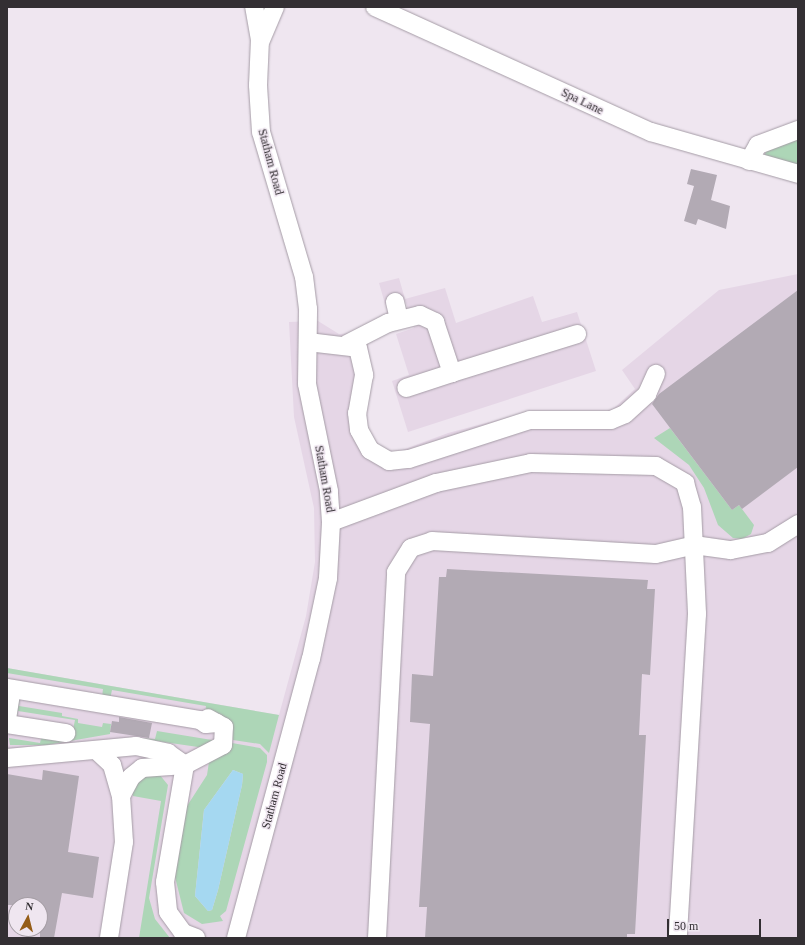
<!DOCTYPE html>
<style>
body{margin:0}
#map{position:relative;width:805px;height:945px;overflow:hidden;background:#efe6f0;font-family:Georgia,serif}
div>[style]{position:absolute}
.built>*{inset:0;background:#e5d6e6}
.green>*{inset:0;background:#add6b7}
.water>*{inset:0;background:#a5d8f1}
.building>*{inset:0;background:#b2aab4}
.roads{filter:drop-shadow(0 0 1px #a59ca6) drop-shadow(0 0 1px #a59ca6)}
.minor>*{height:18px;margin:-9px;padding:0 9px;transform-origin:9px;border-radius:9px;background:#fff}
span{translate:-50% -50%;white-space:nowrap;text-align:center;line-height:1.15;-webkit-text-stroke:3px #efe6f0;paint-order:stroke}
.street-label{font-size:12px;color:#332f33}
.frame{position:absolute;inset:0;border:8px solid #332f33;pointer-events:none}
.north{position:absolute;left:8px;top:897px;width:40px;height:40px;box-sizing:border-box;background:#efe6f0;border:1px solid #a49da4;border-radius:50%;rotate:7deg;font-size:11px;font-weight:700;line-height:16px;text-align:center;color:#332f33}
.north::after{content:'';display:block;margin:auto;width:14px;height:18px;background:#955d17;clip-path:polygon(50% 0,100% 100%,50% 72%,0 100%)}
.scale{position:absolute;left:667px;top:919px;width:94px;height:18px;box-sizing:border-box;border:2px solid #332f33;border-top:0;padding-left:5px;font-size:12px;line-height:14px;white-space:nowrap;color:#332f33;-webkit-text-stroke:3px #efe6f0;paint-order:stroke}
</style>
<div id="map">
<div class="built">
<i style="clip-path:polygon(evenodd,798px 274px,798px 938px,7px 938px,7px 668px,279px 715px,306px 616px,315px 562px,314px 508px,294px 417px,289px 322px,318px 321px,339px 334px,353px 333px,365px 326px,372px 372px,364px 424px,369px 437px,383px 449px,397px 452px,448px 433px,528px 412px,597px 414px,613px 409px,635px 389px,622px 370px,719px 290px,798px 274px,16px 905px,40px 905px,40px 929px,16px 929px,16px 905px)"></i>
<i style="clip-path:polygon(399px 278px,405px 299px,445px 288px,456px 323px,533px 296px,542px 322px,577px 312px,596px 371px,408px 432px,392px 381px,409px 375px,396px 334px,414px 328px,405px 300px,385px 304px,379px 283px)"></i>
</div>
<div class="green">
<i style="clip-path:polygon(798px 131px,798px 167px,764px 156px,767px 149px)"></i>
<i style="clip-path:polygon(670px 428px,732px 510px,739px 505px,754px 525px,751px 534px,742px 539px,733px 538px,718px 525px,704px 488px,689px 465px,654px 438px)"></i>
<i style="clip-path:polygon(7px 668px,215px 704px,279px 715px,269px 753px,260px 744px,233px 740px,228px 722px,205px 714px,206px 706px,112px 690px,110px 699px,102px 697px,103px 689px,7px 673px)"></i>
<i style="clip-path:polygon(20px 696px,19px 706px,62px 713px,62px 716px,78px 719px,78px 723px,102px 727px,103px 723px,111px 724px,110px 734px,47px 745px,10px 745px,9px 738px,40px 743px,42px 734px,71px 739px,75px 720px,18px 711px,16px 719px,13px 718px)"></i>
<i style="clip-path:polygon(157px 731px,218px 741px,205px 748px,136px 738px,155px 739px)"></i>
<i style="clip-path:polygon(evenodd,232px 743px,260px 748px,267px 755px,267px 762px,226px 911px,220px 916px,223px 921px,202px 924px,184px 913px,175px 877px,187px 806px,207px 775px,209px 762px,232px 743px,233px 770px,243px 774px,242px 785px,218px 890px,212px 910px,208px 911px,195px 896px,204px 810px,233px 770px)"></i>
<i style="clip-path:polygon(159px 774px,168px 785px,149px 898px,155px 919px,170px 938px,139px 938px,161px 801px,133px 796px,132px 791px,144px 775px)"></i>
</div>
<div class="water">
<i style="clip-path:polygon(233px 770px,243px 774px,242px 785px,218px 890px,212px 910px,208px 911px,195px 896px,204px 810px)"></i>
</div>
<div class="building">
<i style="clip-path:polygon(691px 169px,717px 175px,711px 200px,730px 206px,726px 229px,698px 219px,696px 225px,684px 221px,694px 186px,687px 184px)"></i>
<i style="clip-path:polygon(798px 290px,798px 467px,742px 509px,739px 505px,732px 510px,652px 404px,659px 394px)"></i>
<i style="clip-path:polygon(447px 569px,648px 580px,647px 589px,655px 589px,650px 675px,642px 674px,639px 735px,646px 735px,635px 934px,627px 934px,627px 938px,425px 938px,427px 907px,419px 907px,430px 724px,410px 722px,412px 674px,433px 676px,439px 577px,446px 577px)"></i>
<i style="clip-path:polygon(119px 717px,152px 723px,149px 738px,110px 732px,112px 721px,119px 722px)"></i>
<i style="clip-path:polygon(43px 770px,79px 776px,68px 852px,99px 857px,93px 898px,62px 893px,54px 938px,40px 938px,40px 905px,7px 905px,7px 774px,42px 780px)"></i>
</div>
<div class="roads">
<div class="minor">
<i style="left:375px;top:7px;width:303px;rotate:24.4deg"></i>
<i style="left:651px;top:132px;width:153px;rotate:15.9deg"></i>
<i style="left:261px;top:40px;width:36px;rotate:-67deg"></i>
<i style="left:749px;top:161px;width:18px;rotate:-61deg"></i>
<i style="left:758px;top:145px;width:43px;rotate:-20.6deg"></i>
<i style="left:395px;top:302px;width:18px;rotate:77deg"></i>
<i style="left:308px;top:342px;width:50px;rotate:6.8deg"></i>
<i style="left:358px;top:348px;width:28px;rotate:77deg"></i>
<i style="left:364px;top:375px;width:39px;rotate:100deg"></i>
<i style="left:357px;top:413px;width:17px;rotate:83deg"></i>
<i style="left:359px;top:430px;width:23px;rotate:61deg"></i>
<i style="left:370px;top:450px;width:22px;rotate:30deg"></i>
<i style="left:389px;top:461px;width:20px;rotate:-6deg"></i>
<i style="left:409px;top:459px;width:127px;rotate:-17.9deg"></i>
<i style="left:530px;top:420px;width:81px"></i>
<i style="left:611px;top:420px;width:15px;rotate:-23deg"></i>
<i style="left:625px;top:414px;width:30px;rotate:-42deg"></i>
<i style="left:647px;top:394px;width:22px;rotate:-66deg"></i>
<i style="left:347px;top:344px;width:46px;rotate:-27.1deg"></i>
<i style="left:388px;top:323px;width:33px;rotate:-14deg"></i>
<i style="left:420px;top:315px;width:17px;rotate:25deg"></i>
<i style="left:435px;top:322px;width:54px;rotate:71.6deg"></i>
<i style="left:452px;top:373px;width:48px;rotate:161.9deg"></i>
<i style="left:452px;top:373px;width:131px;rotate:-17.3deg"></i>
<i style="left:331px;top:522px;width:112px;rotate:-20.4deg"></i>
<i style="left:436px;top:483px;width:97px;rotate:-11.9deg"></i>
<i style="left:531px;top:463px;width:125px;rotate:1.4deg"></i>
<i style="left:656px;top:466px;width:34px;rotate:30deg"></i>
<i style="left:685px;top:483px;width:25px;rotate:74deg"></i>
<i style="left:692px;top:507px;width:107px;rotate:87.3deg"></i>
<i style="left:697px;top:614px;width:325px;rotate:93.4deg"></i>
<i style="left:7px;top:688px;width:196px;rotate:9.4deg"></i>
<i style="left:200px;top:720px;width:7px;rotate:34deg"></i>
<i style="left:206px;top:724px;width:11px;rotate:-5deg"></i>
<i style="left:7px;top:719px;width:30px;rotate:-81deg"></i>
<i style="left:7px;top:724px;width:60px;rotate:8.7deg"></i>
<i style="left:96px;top:750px;width:22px;rotate:43deg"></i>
<i style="left:112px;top:765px;width:32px;rotate:74deg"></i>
<i style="left:121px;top:796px;width:46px;rotate:86.3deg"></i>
<i style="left:124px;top:842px;width:97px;rotate:98.9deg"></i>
<i style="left:7px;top:758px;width:130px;rotate:-5.3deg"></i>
<i style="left:136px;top:746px;width:33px;rotate:12deg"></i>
<i style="left:168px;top:753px;width:21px;rotate:35deg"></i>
<i style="left:185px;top:765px;width:119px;rotate:99.7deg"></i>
<i style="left:165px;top:882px;width:30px;rotate:84deg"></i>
<i style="left:168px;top:912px;width:26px;rotate:54deg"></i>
<i style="left:183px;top:933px;width:14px;rotate:21deg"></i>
<i style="left:121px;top:796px;width:21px;rotate:-62deg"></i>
<i style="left:131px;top:777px;width:14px;rotate:-39deg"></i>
<i style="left:142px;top:768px;width:43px;rotate:-4deg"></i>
<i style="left:185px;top:765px;width:43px;rotate:-27.8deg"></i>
<i style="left:223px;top:745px;width:18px;rotate:-87deg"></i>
<i style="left:224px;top:727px;width:18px;rotate:-151deg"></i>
<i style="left:236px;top:938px;width:289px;rotate:-75deg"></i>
<i style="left:311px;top:659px;width:83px;rotate:-78.1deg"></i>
<i style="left:328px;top:578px;width:56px;rotate:-86.9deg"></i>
<i style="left:331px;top:522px;width:31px;rotate:-94deg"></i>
<i style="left:329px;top:491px;width:109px;rotate:-101.6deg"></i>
<i style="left:307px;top:384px;width:75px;rotate:-89.2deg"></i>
<i style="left:308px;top:309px;width:32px;rotate:-97deg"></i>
<i style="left:304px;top:277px;width:151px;rotate:-106.5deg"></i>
<i style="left:261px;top:132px;width:47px;rotate:-93.7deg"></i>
<i style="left:258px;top:85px;width:45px;rotate:-87.5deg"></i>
<i style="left:260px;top:40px;width:34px;rotate:-100deg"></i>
<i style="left:377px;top:938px;width:366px;rotate:-87deg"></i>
<i style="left:396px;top:572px;width:28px;rotate:-58deg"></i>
<i style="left:411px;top:548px;width:22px;rotate:-18deg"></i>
<i style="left:432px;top:541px;width:224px;rotate:3.3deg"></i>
<i style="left:656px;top:554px;width:39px;rotate:-13deg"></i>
<i style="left:694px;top:545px;width:37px;rotate:8deg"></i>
<i style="left:731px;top:550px;width:38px;rotate:-11deg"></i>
<i style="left:768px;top:543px;width:36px;rotate:-32deg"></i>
</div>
</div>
<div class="street-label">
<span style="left:582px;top:102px;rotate:26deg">Spa Lane</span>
<span style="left:270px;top:162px;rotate:75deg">Statham Road</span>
<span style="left:324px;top:479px;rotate:80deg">Statham Road</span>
<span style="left:275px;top:796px;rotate:-75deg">Statham Road</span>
</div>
<div class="frame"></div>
<div class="north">N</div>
<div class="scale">50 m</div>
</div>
